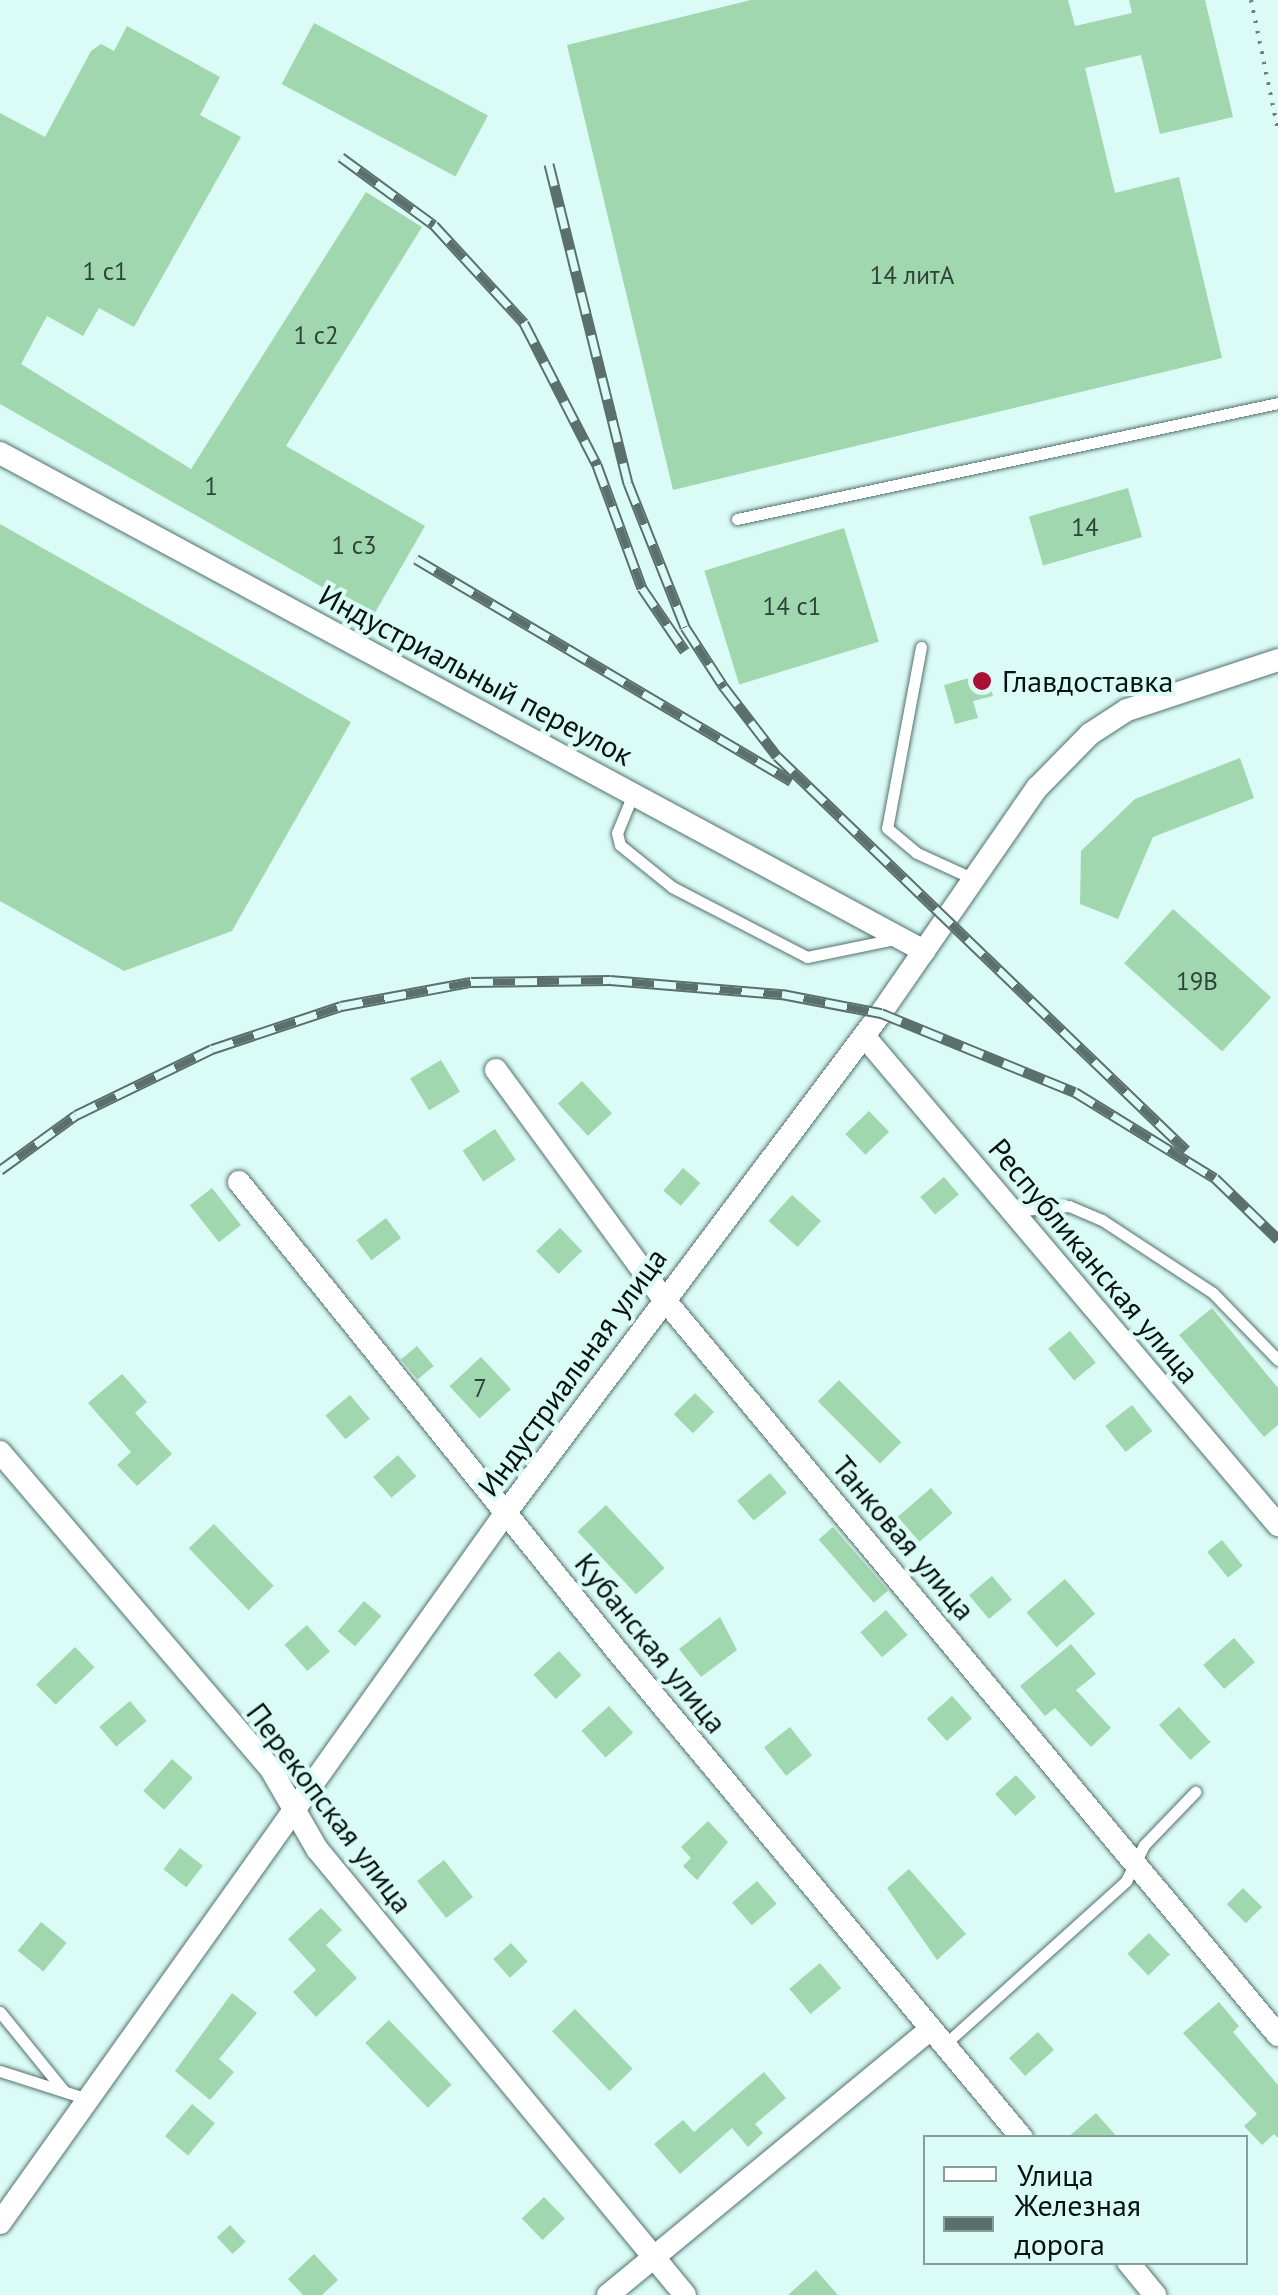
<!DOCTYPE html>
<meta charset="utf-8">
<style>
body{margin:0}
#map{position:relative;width:1278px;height:2295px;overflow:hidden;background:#dafbf6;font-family:"PT Sans",sans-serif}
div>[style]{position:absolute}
.building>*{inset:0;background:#a1d7ae;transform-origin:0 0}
.path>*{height:4px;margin-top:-2px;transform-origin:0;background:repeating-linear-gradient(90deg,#6c827f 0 2.5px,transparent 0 10.5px)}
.roads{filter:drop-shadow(0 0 2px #53716d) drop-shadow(0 0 2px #53716d)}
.service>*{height:11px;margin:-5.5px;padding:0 5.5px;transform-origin:5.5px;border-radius:5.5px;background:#fff}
.minor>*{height:22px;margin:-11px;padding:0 11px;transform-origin:11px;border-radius:11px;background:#fff}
.rail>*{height:11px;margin-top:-5.5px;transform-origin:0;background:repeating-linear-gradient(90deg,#dafbf6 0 22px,#5b6f6c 0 44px);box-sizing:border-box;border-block:2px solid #5b6f6c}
.dots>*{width:28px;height:28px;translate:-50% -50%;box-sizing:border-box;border:5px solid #dafbf6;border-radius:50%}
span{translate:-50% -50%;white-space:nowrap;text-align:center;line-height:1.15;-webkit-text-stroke:8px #dafbf6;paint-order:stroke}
.number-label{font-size:25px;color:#2d4338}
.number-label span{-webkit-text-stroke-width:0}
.street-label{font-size:30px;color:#061210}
.poi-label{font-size:30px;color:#061210}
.left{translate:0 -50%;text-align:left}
.legend{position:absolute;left:923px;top:2135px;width:325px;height:130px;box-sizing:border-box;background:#dafbf6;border:2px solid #859e9a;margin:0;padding:12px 18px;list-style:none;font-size:30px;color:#061210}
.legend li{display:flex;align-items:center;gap:20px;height:50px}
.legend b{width:50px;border:2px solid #859e9a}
</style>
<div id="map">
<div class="building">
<i style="clip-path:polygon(751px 0,1068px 0,1075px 26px,1132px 13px,1129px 0,1205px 0,1233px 117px,1160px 134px,1141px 55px,1085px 68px,1115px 193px,1179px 177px,1222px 358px,673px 490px,567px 45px)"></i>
<i style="left:314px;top:23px;width:197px;height:69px;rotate:28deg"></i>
<i style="clip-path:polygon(127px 26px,220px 77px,200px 115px,241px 137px,134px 327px,99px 308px,83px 336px,47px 316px,21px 364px,191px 469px,366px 192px,422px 227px,286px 446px,425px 526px,373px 616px,0 404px,0 113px,45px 137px,91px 51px,101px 44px,114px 51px)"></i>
<i style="left:1128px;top:488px;width:51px;height:103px;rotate:74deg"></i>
<i style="clip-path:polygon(0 524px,351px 722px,232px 931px,124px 971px,0 901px)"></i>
<i style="left:844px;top:528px;width:119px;height:146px;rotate:73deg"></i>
<i style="clip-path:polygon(987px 673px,993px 696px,973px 701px,978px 718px,955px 724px,944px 685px)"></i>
<i style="clip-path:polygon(1240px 758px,1254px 798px,1153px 837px,1118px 919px,1080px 904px,1081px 851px,1135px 799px)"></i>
<i style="left:1173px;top:909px;width:132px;height:73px;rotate:42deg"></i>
<i style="left:441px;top:1060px;width:37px;height:36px;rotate:59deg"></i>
<i style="left:582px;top:1081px;width:44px;height:33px;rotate:47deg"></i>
<i style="left:869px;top:1111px;width:29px;height:33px;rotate:46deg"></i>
<i style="left:495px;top:1129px;width:37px;height:39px;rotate:56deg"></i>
<i style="left:683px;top:1168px;width:23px;height:30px;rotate:41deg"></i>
<i style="left:944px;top:1177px;width:23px;height:31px;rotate:50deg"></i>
<i style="left:212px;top:1188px;width:47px;height:28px;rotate:52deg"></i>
<i style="left:792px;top:1195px;width:39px;height:35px;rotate:42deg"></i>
<i style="left:386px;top:1218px;width:25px;height:37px;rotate:53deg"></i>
<i style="left:560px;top:1228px;width:32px;height:33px;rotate:46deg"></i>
<i style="clip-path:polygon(1212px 1308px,1278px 1388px,1278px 1425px,1264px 1437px,1179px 1335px)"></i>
<i style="left:1070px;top:1331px;width:41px;height:28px;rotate:51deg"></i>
<i style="left:417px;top:1346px;width:26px;height:21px;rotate:50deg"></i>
<i style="left:481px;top:1357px;width:44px;height:43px;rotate:47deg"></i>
<i style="clip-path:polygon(122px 1374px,147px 1402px,135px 1413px,172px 1454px,137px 1486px,117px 1465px,131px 1452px,88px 1403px)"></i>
<i style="left:839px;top:1380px;width:88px;height:30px;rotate:45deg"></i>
<i style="left:695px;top:1393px;width:27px;height:30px;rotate:45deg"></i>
<i style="left:350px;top:1395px;width:31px;height:32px;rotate:50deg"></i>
<i style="left:1132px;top:1405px;width:33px;height:34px;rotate:52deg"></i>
<i style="left:398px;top:1455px;width:28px;height:33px;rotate:49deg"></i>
<i style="left:770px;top:1473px;width:26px;height:43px;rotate:50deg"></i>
<i style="left:931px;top:1488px;width:33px;height:44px;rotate:49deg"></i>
<i style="left:606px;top:1505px;width:86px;height:39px;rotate:47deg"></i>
<i style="left:214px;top:1524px;width:86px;height:35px;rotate:46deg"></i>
<i style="left:833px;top:1527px;width:84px;height:19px;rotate:49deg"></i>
<i style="left:1222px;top:1540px;width:33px;height:19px;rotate:51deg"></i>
<i style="left:992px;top:1576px;width:31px;height:30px;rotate:50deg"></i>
<i style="left:1065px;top:1579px;width:46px;height:51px;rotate:49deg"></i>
<i style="left:364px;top:1601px;width:23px;height:40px;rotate:41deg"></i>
<i style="left:886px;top:1610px;width:33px;height:34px;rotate:49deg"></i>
<i style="clip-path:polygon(720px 1617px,737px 1650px,701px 1677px,679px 1649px)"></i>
<i style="left:307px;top:1625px;width:35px;height:30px;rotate:49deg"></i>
<i style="left:1234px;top:1638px;width:32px;height:41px;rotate:49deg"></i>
<i style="clip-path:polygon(1071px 1644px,1096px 1674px,1076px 1690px,1111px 1728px,1091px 1747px,1055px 1708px,1045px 1716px,1020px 1686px)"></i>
<i style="left:75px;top:1647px;width:28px;height:54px;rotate:46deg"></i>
<i style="left:559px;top:1651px;width:33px;height:35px;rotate:47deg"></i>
<i style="left:952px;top:1696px;width:30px;height:34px;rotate:48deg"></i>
<i style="left:130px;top:1701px;width:26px;height:40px;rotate:50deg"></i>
<i style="left:609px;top:1706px;width:36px;height:37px;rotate:48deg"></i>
<i style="left:1179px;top:1707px;width:47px;height:27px;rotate:48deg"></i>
<i style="left:790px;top:1727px;width:36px;height:33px;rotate:52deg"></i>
<i style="left:172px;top:1759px;width:28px;height:43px;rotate:42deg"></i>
<i style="left:1016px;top:1775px;width:30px;height:28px;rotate:48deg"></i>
<i style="clip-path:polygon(708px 1821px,728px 1842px,697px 1880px,683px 1866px,691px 1858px,681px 1847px)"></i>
<i style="left:180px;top:1848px;width:29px;height:27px;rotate:38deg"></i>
<i style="left:444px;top:1860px;width:47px;height:34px;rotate:52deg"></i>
<i style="clip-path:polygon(909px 1869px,966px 1934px,937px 1960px,887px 1888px)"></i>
<i style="left:757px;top:1881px;width:30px;height:33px;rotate:49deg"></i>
<i style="left:1243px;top:1888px;width:27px;height:23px;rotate:45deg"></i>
<i style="clip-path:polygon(321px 1908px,342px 1930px,326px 1945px,357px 1978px,316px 2017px,293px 1992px,316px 1970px,288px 1939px)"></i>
<i style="left:41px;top:1922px;width:33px;height:37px;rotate:39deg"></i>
<i style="left:1149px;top:1933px;width:30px;height:30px;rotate:46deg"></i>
<i style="left:511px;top:1943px;width:25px;height:24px;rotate:48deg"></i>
<i style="left:820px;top:1963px;width:33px;height:40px;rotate:50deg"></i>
<i style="clip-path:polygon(232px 1993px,257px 2013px,219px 2059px,234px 2072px,210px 2100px,175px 2071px)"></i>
<i style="clip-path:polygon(1219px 2002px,1239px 2026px,1233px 2032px,1278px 2085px,1278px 2138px,1274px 2134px,1262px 2145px,1244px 2126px,1257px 2114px,1183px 2033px)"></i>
<i style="left:575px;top:2009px;width:83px;height:32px;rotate:46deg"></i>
<i style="left:389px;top:2020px;width:90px;height:33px;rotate:46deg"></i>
<i style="left:1038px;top:2032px;width:24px;height:39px;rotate:48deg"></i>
<i style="clip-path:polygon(764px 2072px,786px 2098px,755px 2124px,763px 2133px,748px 2147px,732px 2128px,680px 2174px,654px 2144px,683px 2120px,694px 2132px)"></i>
<i style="left:192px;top:2104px;width:30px;height:42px;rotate:40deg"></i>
<i style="clip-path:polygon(1096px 2113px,1118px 2138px,1067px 2138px)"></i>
<i style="left:544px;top:2197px;width:30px;height:31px;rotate:46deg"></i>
<i style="left:230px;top:2225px;width:23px;height:18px;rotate:47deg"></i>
<i style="clip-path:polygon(314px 2254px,338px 2280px,322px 2295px,303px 2295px,288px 2279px)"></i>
<i style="clip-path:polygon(816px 2270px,838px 2295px,788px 2295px)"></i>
</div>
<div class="path">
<i style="left:1251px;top:0;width:133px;rotate:78.3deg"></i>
</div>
<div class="roads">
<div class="service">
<i style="left:737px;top:519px;width:553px;rotate:-12.1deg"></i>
<i style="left:921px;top:647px;width:184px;rotate:100.6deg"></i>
<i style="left:887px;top:828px;width:39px;rotate:40deg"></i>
<i style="left:917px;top:853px;width:63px;rotate:24.5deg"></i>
<i style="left:633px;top:794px;width:42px;rotate:112.3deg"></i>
<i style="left:617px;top:833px;width:12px;rotate:76deg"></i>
<i style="left:620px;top:845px;width:67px;rotate:38.9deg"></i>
<i style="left:672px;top:887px;width:152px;rotate:27.4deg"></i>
<i style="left:807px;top:957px;width:90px;rotate:-11.6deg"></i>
<i style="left:1012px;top:1211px;width:57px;rotate:-5deg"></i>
<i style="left:1069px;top:1206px;width:36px;rotate:23deg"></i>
<i style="left:1102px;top:1220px;width:133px;rotate:33.3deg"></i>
<i style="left:1213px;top:1293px;width:93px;rotate:45.9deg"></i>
<i style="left:0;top:2012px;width:102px;rotate:51deg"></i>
<i style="left:944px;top:2045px;width:245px;rotate:-42deg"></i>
<i style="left:1126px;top:1881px;width:40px;rotate:-63.4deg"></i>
<i style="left:1144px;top:1845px;width:74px;rotate:-46.1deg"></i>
<i style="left:0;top:2071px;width:92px;rotate:17.7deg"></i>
</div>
<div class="minor">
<i style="left:0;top:453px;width:1050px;rotate:28.32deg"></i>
<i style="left:864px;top:1036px;width:641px;rotate:49.75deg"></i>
<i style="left:496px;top:1070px;width:283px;rotate:53.8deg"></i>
<i style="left:663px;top:1298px;width:960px;rotate:50.16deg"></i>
<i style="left:239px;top:1182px;width:602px;rotate:51.13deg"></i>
<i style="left:617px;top:1651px;width:633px;rotate:50.25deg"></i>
<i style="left:0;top:1452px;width:419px;rotate:49.5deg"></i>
<i style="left:272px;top:1771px;width:90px;rotate:60deg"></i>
<i style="left:317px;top:1849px;width:578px;rotate:50.47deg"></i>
<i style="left:0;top:2223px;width:874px;rotate:-54.55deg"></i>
<i style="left:507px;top:1511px;width:623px;rotate:-53.09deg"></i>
<i style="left:881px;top:1013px;width:274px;rotate:-55.3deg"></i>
<i style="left:1037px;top:788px;width:76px;rotate:-45.5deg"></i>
<i style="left:1090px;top:734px;width:44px;rotate:-33deg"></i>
<i style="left:1127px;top:710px;width:159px;rotate:-18.3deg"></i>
<i style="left:1128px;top:2262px;width:43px;rotate:50.7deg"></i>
<i style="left:608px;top:2295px;width:418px;rotate:-39.5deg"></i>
</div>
</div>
<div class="rail">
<i style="left:341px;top:157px;width:115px;rotate:36.2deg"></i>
<i style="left:434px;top:225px;width:133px;rotate:47.4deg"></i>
<i style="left:524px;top:323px;width:160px;rotate:62.8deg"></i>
<i style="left:597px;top:465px;width:131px;rotate:69.9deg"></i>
<i style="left:642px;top:588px;width:76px;rotate:55.7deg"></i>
<i style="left:549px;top:164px;width:329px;rotate:76.1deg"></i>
<i style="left:628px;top:483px;width:155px;rotate:68.4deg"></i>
<i style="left:685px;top:627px;width:72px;rotate:57deg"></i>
<i style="left:724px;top:687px;width:87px;rotate:52.5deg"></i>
<i style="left:777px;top:756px;width:568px;rotate:43.93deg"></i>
<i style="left:416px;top:559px;width:436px;rotate:30.6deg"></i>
<i style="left:0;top:1170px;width:94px;rotate:-35.9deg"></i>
<i style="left:76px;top:1115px;width:151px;rotate:-25.9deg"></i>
<i style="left:212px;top:1049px;width:136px;rotate:-18.4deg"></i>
<i style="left:341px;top:1006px;width:132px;rotate:-10.5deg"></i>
<i style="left:471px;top:982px;width:139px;rotate:-0.8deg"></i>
<i style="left:610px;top:980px;width:173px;rotate:4.7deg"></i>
<i style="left:782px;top:994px;width:101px;rotate:10.9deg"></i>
<i style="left:881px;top:1013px;width:209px;rotate:22.2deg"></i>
<i style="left:1075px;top:1092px;width:164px;rotate:31.6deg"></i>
<i style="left:1215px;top:1178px;width:88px;rotate:44.1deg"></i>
</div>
<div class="dots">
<i style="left:982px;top:681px;background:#a91235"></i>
</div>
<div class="number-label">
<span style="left:105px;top:271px">1 с1</span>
<span style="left:912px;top:275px">14 литА</span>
<span style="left:316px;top:335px">1 с2</span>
<span style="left:211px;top:486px">1</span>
<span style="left:1085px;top:527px">14</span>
<span style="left:354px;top:545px">1 с3</span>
<span style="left:792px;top:606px">14 с1</span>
<span style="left:1197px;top:981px">19В</span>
<span style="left:480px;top:1388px">7</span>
</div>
<div class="street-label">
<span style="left:476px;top:675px;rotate:28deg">Индустриальный переулок</span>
<span style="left:1094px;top:1261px;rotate:50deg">Республиканская улица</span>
<span style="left:572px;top:1372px;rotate:-54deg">Индустриальная улица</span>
<span style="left:904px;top:1538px;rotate:50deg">Танковая улица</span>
<span style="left:651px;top:1643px;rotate:51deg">Кубанская улица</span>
<span style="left:330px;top:1808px;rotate:53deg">Перекопская улица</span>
</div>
<div class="poi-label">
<span class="left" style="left:1002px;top:681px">Главдоставка</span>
</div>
<ul class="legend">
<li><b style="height:12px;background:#fff"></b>Улица</li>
<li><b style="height:12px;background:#5b6f6c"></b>Железная дорога</li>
</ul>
</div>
